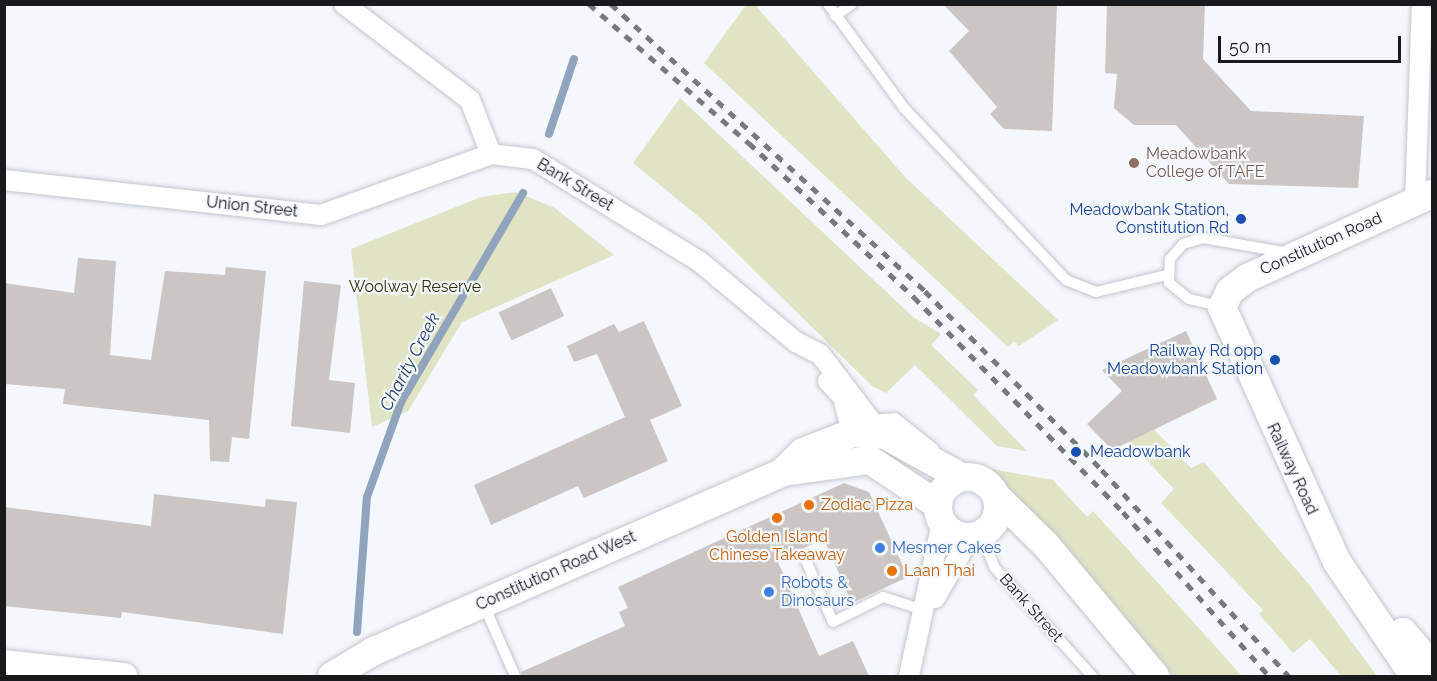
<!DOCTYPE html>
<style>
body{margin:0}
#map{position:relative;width:1437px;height:681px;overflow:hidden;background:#f4f7fc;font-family:Raleway,sans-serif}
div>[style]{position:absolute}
.green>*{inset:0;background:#e0e3c4}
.stream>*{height:8px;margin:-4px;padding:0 4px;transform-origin:4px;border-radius:4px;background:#91a4bd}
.building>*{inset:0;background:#cbc5c4;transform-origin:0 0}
.roads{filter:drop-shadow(0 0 2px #c3c6cb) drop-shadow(0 0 2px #c3c6cb)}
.service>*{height:10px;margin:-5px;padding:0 5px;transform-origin:5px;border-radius:5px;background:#fff}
.minor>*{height:20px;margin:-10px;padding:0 10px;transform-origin:10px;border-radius:10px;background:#fff}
.tertiary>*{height:26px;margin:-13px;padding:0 13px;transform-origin:13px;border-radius:13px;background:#fff}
.secondary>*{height:28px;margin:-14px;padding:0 14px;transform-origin:14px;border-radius:14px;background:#fff}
.secondary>.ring{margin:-14px;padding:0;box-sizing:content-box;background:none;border:28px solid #fff;border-radius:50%}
.rail>*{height:4.5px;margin-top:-2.25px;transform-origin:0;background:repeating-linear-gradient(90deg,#777a7d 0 8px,transparent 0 16px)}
.dots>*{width:16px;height:16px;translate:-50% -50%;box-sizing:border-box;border:3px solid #f4f7fc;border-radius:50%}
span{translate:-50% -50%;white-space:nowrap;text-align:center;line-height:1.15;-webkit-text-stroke:4.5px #f4f7fc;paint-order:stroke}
.education-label{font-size:16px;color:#785e54}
.left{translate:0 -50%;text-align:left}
.street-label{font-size:16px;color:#181a1b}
.transit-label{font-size:16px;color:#164399}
.right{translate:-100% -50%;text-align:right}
.park-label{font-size:16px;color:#2f3109}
.food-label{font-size:16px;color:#c56008}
.shop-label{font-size:16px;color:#366cbe}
.water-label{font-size:18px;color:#203d61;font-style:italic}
.frame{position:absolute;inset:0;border:6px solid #181a1b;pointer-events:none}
.scale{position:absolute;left:1218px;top:36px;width:183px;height:27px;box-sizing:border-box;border:3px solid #181a1b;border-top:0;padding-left:8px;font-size:18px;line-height:21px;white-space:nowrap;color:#181a1b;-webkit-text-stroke:4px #f4f7fc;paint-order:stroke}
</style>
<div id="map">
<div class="green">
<i style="clip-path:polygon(746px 5px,755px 5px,906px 178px,1058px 320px,1019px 346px,1014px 341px,1008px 347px,704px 63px)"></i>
<i style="clip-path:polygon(680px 98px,913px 317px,941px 334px,931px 345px,978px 390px,973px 395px,1027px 451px,997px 446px,915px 365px,886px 393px,872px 386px,704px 221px,633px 163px)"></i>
<i style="clip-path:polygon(516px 192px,555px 208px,614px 255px,462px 322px,408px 411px,372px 427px,351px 249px,481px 197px)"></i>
<i style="clip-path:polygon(1123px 397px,1191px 468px,1204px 462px,1311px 587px,1377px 676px,1341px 676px,1310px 639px,1293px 653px,1259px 614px,1263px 610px,1161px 503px,1174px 489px,1100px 411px)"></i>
<i style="clip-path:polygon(985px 468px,1053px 480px,1087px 517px,1093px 511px,1242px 676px,1173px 676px)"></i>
</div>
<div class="stream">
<i style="left:549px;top:134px;width:79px;rotate:-71.6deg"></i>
<i style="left:357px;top:632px;width:135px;rotate:-85.8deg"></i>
<i style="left:367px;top:497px;width:101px;rotate:-70.3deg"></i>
<i style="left:401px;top:402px;width:242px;rotate:-59.7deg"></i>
</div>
<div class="building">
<i style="clip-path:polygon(943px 4px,1057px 4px,1052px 131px,1004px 129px,990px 114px,997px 107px,949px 51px,969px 31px)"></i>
<i style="clip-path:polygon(1107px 4px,1205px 4px,1203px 59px,1251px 111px,1364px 116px,1358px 188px,1229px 184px,1176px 125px,1134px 125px,1114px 108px,1117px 74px,1105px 73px)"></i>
<i style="clip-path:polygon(78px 258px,116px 261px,110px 355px,151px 360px,165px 271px,225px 275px,226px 267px,266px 271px,249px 439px,232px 437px,229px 462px,210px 461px,209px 420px,63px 404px,65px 389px,4px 384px,4px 283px,74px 293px)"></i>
<i style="clip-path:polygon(304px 281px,341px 285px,329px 380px,355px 383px,350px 433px,291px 426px)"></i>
<i style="left:551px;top:288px;width:31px;height:58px;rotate:65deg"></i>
<i style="clip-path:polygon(644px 321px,682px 406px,650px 420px,668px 461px,584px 498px,578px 486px,491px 525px,474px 485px,625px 417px,597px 354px,574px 362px,567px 346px,614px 324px,619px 332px)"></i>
<i style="clip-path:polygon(1186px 331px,1217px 399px,1112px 450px,1087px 424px,1122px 391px,1102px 370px)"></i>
<i style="clip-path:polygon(844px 483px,869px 492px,908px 577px,852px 603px,824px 539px,777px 560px,819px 656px,853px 641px,869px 676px,522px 676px,521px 672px,625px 626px,619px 612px,628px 608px,618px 587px)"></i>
<i style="clip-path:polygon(154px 494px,265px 507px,266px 499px,297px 502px,283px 634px,122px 612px,121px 618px,4px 606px,4px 507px,151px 526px)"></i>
</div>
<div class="roads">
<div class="service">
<i style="left:828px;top:4px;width:129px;rotate:53.8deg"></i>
<i style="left:904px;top:108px;width:236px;rotate:46.7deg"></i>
<i style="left:1066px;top:280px;width:32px;rotate:22deg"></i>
<i style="left:1096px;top:292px;width:73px;rotate:-13.5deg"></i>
<i style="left:835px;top:16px;width:21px;rotate:-35deg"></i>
<i style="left:1222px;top:307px;width:34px;rotate:-166deg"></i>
<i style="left:1189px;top:299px;width:26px;rotate:-141deg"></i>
<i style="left:1169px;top:283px;width:24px;rotate:-88deg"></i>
<i style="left:1170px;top:259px;width:20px;rotate:-49deg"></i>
<i style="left:1183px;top:244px;width:21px;rotate:-17deg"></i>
<i style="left:1203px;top:238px;width:87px;rotate:9.9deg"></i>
<i style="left:868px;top:420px;width:27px;rotate:-4deg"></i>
<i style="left:895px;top:418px;width:50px;rotate:38.5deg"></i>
<i style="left:981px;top:534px;width:35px;rotate:68deg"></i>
<i style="left:994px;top:567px;width:147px;rotate:48deg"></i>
<i style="left:804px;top:556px;width:72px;rotate:66.3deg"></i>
<i style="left:833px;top:622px;width:56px;rotate:-26.6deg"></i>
<i style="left:883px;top:597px;width:46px;rotate:17.7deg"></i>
<i style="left:483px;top:603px;width:80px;rotate:66.3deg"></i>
</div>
<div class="minor">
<i style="left:344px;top:4px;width:158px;rotate:37.3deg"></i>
<i style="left:470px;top:100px;width:58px;rotate:68.7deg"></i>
<i style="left:4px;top:180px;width:319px;rotate:6.3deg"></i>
<i style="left:321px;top:215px;width:181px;rotate:-19.7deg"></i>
<i style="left:491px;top:154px;width:42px;rotate:6.8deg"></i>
<i style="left:533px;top:159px;width:195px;rotate:31.6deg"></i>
<i style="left:699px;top:261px;width:126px;rotate:39.9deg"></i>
<i style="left:796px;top:342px;width:27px;rotate:27deg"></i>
<i style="left:820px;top:354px;width:101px;rotate:52.7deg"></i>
<i style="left:1415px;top:202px;width:198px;rotate:-88deg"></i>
<i style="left:828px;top:381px;width:22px;rotate:47deg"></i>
<i style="left:843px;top:397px;width:37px;rotate:76deg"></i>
<i style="left:935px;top:598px;width:70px;rotate:-60.2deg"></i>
<i style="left:909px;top:676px;width:157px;rotate:-77.9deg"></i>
</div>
<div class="tertiary">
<i style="left:4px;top:663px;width:121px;rotate:6.2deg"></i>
</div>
<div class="secondary">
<i style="left:783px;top:472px;width:28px;rotate:-45deg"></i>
<i style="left:803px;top:452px;width:53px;rotate:-21.2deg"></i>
<i style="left:852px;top:433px;width:33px;rotate:3deg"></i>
<i style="left:885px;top:435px;width:87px;rotate:28.9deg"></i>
<i class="ring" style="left:938px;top:477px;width:32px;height:32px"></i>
<i style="left:997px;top:497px;width:69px;rotate:44.4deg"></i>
<i style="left:1046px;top:545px;width:170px;rotate:50.2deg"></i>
<i style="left:1403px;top:632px;width:45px;rotate:49.5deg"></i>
<i style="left:332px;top:676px;width:49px;rotate:-30.8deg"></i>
<i style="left:374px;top:651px;width:446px;rotate:-23.6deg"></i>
<i style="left:783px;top:472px;width:88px;rotate:-7.9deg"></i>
<i style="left:870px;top:460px;width:82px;rotate:33.5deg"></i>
<i style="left:1414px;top:676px;width:138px;rotate:-124deg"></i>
<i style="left:1337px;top:562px;width:280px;rotate:-114.3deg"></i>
<i style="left:1222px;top:307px;width:18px;rotate:-63deg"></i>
<i style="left:1230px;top:291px;width:21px;rotate:-37deg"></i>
<i style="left:1247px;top:278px;width:203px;rotate:-24.4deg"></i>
</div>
</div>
<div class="rail">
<i style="left:589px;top:4px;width:212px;rotate:41deg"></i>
<i style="left:749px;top:143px;width:226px;rotate:43deg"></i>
<i style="left:914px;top:297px;width:300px;rotate:45.8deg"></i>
<i style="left:1123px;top:512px;width:220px;rotate:48.3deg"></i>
<i style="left:611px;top:4px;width:425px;rotate:42.4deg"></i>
<i style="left:925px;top:291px;width:252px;rotate:45.3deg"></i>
<i style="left:1102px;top:470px;width:278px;rotate:47.8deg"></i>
</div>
<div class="dots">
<i style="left:1134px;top:163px;background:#8d6e63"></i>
<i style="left:1241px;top:219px;background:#1a4fb4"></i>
<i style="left:1275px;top:360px;background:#1a4fb4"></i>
<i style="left:1076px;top:452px;background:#1a4fb4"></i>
<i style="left:809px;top:505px;background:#e8710a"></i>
<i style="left:777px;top:518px;background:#e8710a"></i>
<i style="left:880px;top:548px;background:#3f7fe0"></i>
<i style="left:892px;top:571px;background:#e8710a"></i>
<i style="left:769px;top:592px;background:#3f7fe0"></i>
</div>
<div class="education-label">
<span class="left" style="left:1146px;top:163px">Meadowbank<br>College of TAFE</span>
</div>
<div class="street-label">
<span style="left:575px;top:185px;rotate:31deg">Bank Street</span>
<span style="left:252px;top:207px;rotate:6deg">Union Street</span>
<span style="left:1321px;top:244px;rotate:-24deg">Constitution Road</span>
<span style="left:1292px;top:469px;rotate:65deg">Railway Road</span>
<span style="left:556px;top:571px;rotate:-24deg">Constitution Road West</span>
<span style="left:1031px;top:608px;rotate:48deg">Bank Street</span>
</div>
<div class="transit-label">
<span class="right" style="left:1229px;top:219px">Meadowbank Station,<br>Constitution Rd</span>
<span class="right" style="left:1263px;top:360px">Railway Rd opp<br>Meadowbank Station</span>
<span class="left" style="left:1090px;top:452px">Meadowbank</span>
</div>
<div class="park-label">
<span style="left:415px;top:287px">Woolway Reserve</span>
</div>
<div class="food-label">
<span class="left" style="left:821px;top:505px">Zodiac Pizza</span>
<span style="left:777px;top:546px">Golden Island<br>Chinese Takeaway</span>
<span class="left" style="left:904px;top:571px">Laan Thai</span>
</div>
<div class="shop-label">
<span class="left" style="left:892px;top:548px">Mesmer Cakes</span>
<span class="left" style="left:781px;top:592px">Robots &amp;<br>Dinosaurs</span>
</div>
<div class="water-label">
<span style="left:410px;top:362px;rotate:-62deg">Charity Creek</span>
</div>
<div class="frame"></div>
<div class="scale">50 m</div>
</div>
